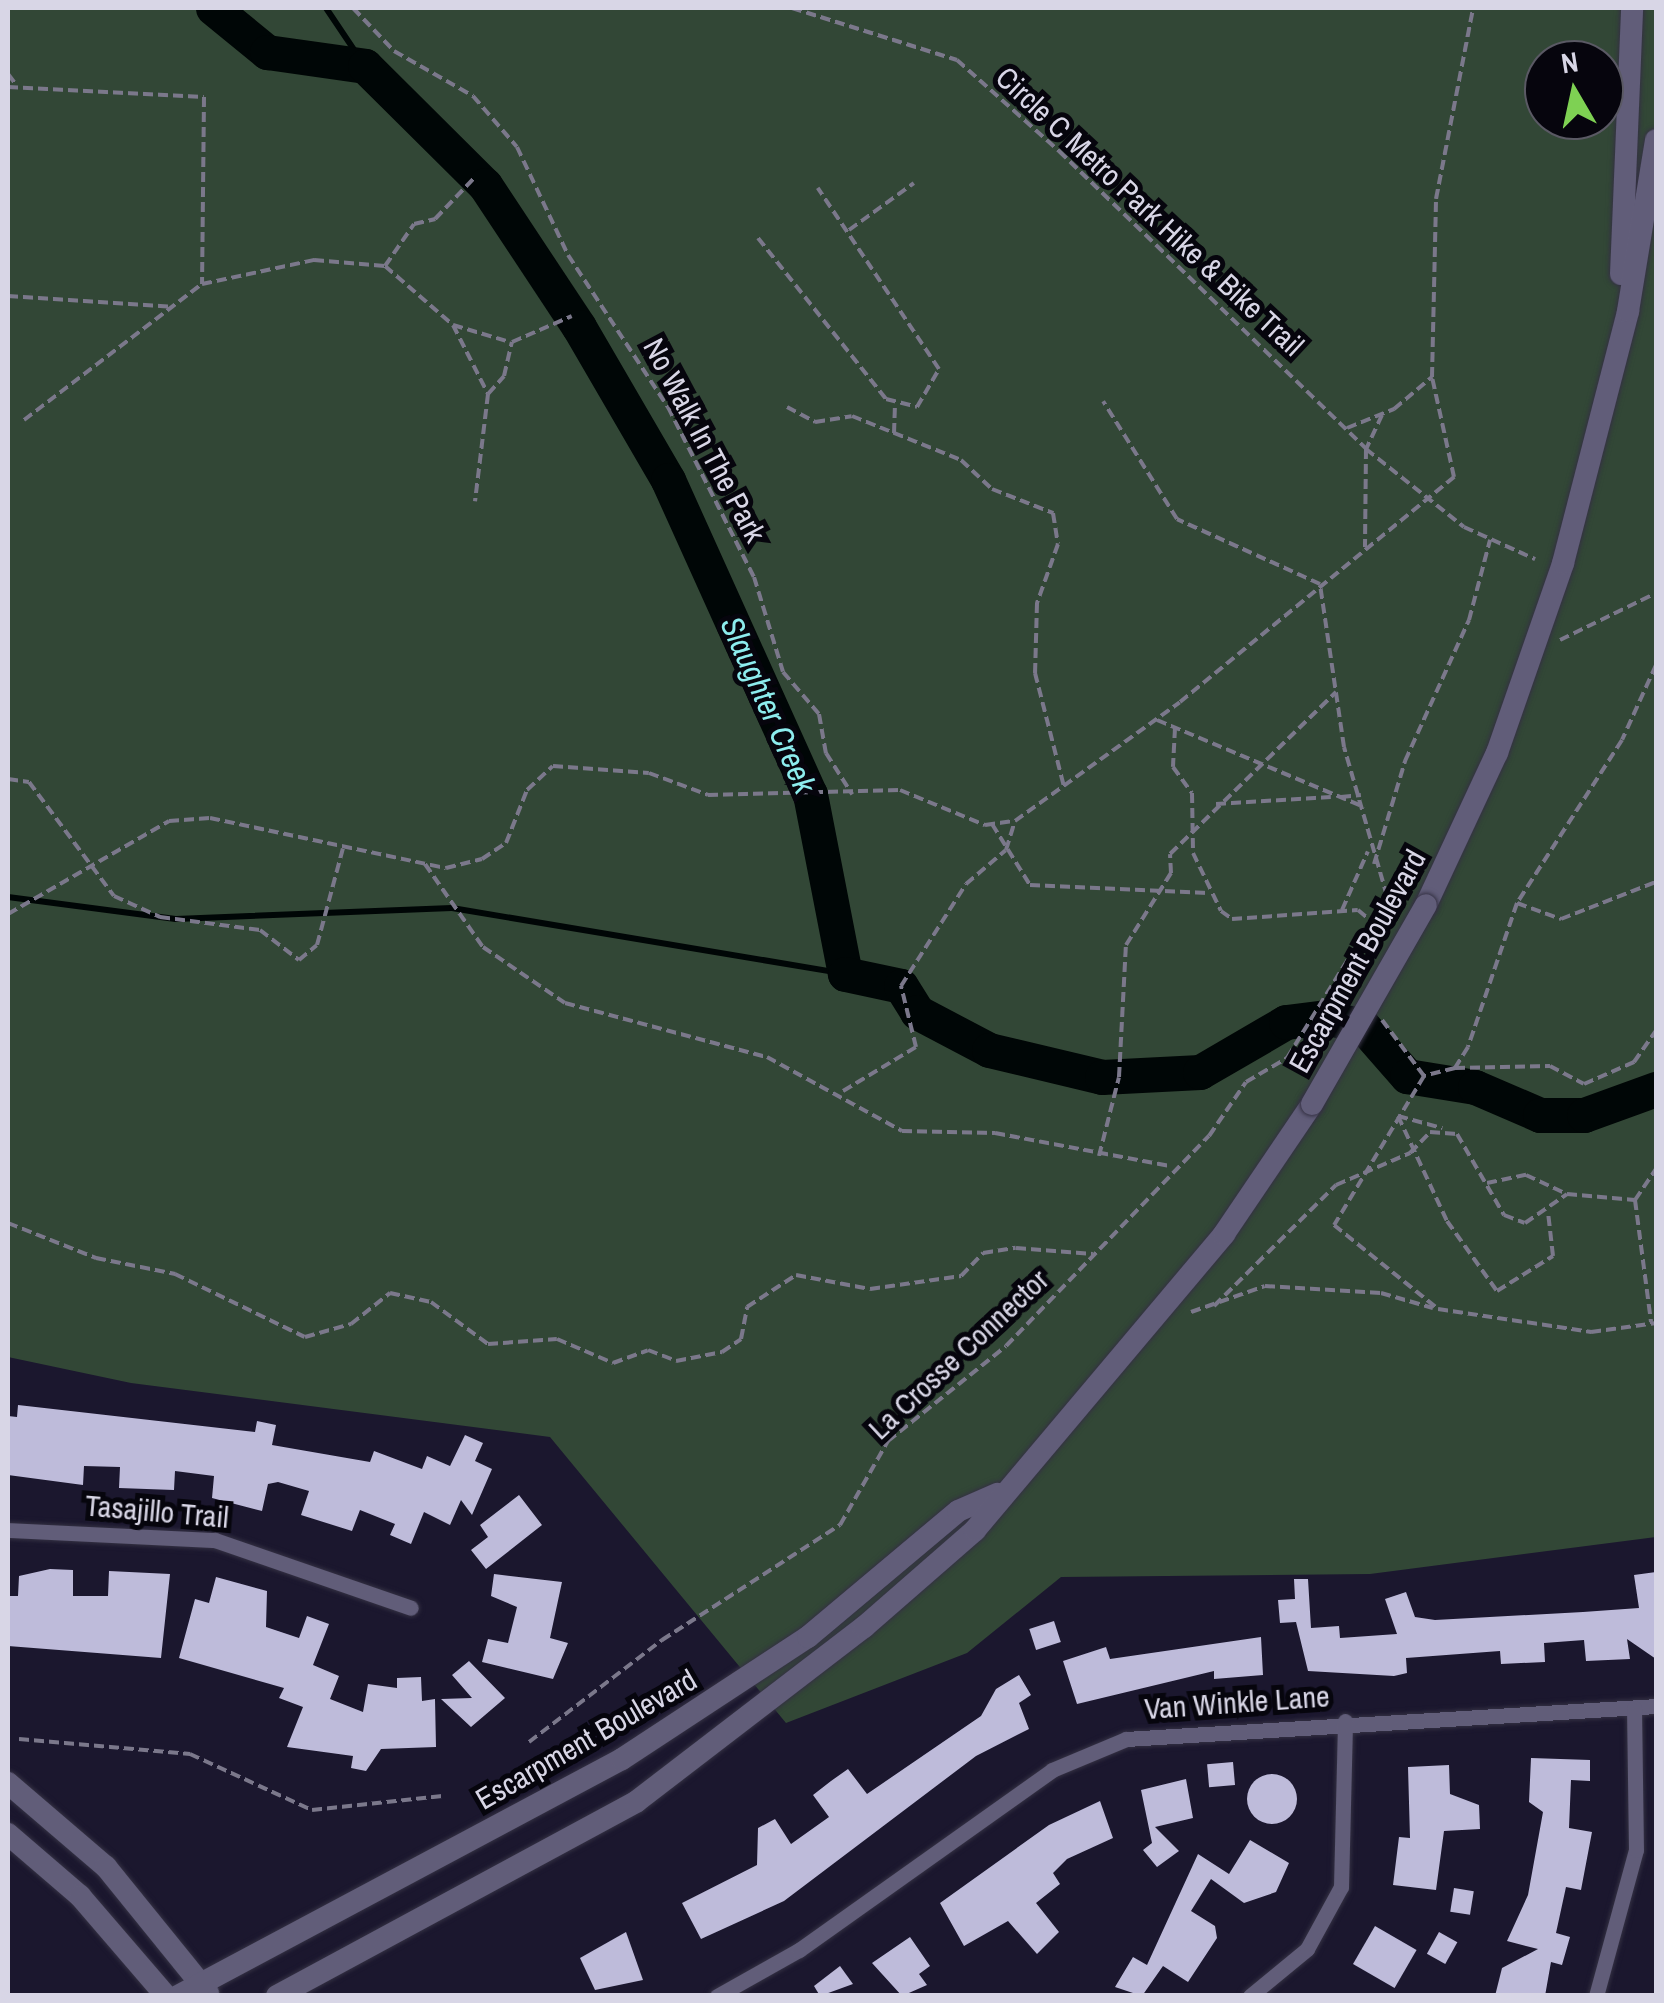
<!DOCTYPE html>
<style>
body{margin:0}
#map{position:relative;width:1664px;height:2003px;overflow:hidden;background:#1b172e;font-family:"Archivo Narrow",sans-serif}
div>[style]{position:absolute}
.green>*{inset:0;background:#324736}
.stream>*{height:6px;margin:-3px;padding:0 3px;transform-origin:3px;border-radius:3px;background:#000606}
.river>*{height:35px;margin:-17.5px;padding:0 17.5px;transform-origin:17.5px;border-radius:17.5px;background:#000606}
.building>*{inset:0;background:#bebbda;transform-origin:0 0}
.round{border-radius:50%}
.path>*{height:4px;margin-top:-2px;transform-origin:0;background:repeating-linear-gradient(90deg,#7b788b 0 10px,transparent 0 15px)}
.roads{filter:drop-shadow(0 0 2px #343143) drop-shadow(0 0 2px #343143)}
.street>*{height:15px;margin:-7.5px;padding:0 7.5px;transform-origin:7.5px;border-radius:7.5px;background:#615d79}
.secondary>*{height:22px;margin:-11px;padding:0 11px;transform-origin:11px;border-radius:11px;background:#615d79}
.bridges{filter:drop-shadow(0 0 2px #343143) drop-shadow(0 0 2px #343143)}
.secondary-bridge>*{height:22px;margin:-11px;padding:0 11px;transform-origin:11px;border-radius:11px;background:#615d79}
span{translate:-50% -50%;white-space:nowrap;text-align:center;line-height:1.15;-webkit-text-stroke:10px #06050d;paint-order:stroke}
.street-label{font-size:30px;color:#d8d6e6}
.water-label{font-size:32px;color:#8dedee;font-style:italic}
.frame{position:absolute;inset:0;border:10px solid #d8d6e6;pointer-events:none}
.north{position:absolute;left:1524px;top:40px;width:100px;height:100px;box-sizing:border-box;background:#06050d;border:2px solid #5a5964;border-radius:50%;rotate:351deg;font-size:28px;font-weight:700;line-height:40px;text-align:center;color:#d8d6e6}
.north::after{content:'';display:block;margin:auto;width:35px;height:45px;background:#7ed153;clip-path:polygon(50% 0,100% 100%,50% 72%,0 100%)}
</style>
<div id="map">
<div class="green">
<i style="clip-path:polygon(evenodd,8px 8px,1656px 8px,1656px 1537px,1370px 1574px,1061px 1577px,967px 1653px,786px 1723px,550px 1437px,131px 1383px,8px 1357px,8px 8px,1544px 60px,1604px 60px,1604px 120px,1544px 120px,1544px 60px)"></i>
</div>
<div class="stream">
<i style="left:326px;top:8px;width:70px;rotate:56.1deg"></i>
<i style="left:8px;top:897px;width:169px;rotate:7.5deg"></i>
<i style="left:176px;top:919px;width:276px;rotate:-2.3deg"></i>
<i style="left:452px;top:908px;width:399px;rotate:9.5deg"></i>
</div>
<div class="river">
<i style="left:213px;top:8px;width:70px;rotate:39.2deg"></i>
<i style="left:267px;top:52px;width:99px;rotate:8.1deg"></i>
<i style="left:365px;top:66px;width:169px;rotate:44.8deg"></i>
<i style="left:485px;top:185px;width:170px;rotate:56.5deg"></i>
<i style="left:579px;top:327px;width:177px;rotate:59.8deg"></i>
<i style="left:668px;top:480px;width:345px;rotate:65.7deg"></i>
<i style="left:810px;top:794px;width:183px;rotate:79deg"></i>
<i style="left:845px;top:974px;width:57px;rotate:12.1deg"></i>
<i style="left:901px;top:986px;width:31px;rotate:58deg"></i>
<i style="left:917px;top:1012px;width:81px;rotate:27.8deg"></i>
<i style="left:989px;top:1050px;width:116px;rotate:13.4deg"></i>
<i style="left:1102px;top:1077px;width:98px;rotate:-2.9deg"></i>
<i style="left:1200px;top:1072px;width:99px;rotate:-30.2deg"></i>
<i style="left:1286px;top:1022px;width:38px;rotate:-7deg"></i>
<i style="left:1324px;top:1017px;width:40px;rotate:13deg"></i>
<i style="left:1363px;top:1026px;width:67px;rotate:48.7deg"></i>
<i style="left:1407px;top:1076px;width:69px;rotate:9.2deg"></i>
<i style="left:1475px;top:1087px;width:71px;rotate:23.3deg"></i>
<i style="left:1540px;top:1115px;width:44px"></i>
<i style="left:1584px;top:1115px;width:77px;rotate:-19.9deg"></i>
</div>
<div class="building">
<i style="clip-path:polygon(18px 1405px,255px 1432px,257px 1421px,276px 1425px,272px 1445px,370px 1462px,374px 1451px,422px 1469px,427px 1456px,450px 1466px,465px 1435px,483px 1443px,475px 1461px,492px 1469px,472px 1515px,461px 1500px,450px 1525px,424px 1512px,411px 1544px,390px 1535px,395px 1524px,360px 1510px,352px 1531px,301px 1515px,309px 1491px,278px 1482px,268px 1484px,262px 1511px,212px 1498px,214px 1476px,175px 1471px,174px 1490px,119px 1488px,120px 1467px,84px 1466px,83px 1485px,8px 1475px,8px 1416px,17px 1417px)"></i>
<i style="clip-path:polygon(519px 1495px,542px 1525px,486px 1569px,471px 1550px,488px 1537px,480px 1525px)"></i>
<i style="clip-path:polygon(50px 1569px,73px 1570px,73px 1596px,108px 1596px,109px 1571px,170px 1574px,161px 1658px,8px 1646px,8px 1596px,18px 1596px,19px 1576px)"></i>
<i style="clip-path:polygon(1656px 1572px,1656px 1659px,1627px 1639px,1630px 1659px,1586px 1661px,1584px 1640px,1544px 1643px,1545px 1662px,1501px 1664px,1500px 1651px,1406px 1658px,1407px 1673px,1394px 1676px,1308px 1671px,1296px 1622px,1280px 1623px,1278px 1600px,1295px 1599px,1294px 1579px,1308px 1579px,1311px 1628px,1339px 1626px,1340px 1638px,1397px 1634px,1385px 1599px,1406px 1592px,1415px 1617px,1435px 1620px,1583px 1612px,1639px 1608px,1634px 1575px)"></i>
<i style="clip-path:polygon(494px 1574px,562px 1582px,550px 1638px,568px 1643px,553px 1679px,482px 1662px,488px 1639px,508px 1643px,517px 1607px,491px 1596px)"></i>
<i style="clip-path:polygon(216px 1577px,267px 1591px,266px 1627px,299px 1638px,307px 1616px,329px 1624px,313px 1665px,339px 1676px,330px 1699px,363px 1712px,368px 1684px,397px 1688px,397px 1678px,421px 1677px,422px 1701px,435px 1699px,436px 1747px,381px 1749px,366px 1771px,351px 1768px,353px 1756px,287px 1747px,303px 1707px,279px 1698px,284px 1688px,179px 1658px,195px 1599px,209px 1603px)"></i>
<i style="left:1054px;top:1621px;width:22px;height:26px;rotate:72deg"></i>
<i style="clip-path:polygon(1261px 1637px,1263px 1675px,1214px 1679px,1214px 1671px,1077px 1704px,1063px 1661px,1106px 1647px,1110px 1659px)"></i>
<i style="clip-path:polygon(469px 1661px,505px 1698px,471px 1727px,441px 1699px,472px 1698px,452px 1675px)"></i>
<i style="clip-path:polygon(1019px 1675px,1031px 1695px,1019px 1703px,1029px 1729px,976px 1756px,784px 1901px,701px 1939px,682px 1903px,757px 1865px,758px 1828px,775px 1819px,791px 1844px,829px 1817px,813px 1795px,831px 1781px,848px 1769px,867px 1794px,981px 1716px,996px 1689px)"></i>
<i style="clip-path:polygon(1531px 1758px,1590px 1760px,1590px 1781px,1571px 1780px,1569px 1828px,1592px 1832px,1581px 1890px,1566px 1887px,1556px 1933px,1570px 1937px,1562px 1965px,1551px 1962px,1545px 1996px,1495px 1996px,1502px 1968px,1538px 1949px,1507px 1941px,1528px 1895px,1543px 1812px,1529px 1802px)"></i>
<i style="left:1233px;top:1762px;width:23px;height:26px;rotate:85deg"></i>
<i style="clip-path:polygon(1449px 1765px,1450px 1794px,1479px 1805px,1480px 1829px,1444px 1831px,1436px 1890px,1393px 1885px,1399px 1837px,1410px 1838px,1408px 1767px)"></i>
<i class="round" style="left:1247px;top:1774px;width:50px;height:50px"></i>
<i style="clip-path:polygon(1186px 1779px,1193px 1818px,1155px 1827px,1179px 1851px,1157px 1867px,1143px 1850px,1152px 1843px,1141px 1790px)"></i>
<i style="clip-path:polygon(1100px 1801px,1113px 1838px,1067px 1859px,1053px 1873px,1060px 1884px,1036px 1903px,1059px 1932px,1037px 1954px,1008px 1921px,964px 1946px,940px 1903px,1049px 1825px)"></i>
<i style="clip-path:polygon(1250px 1840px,1289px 1863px,1276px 1892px,1244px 1903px,1211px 1879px,1191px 1911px,1215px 1926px,1217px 1938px,1188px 1982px,1163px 1966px,1142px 1996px,1115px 1987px,1133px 1957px,1147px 1965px,1198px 1854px,1229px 1874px)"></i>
<i style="left:1454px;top:1888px;width:20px;height:24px;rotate:9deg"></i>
<i style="left:1375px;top:1926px;width:48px;height:44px;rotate:30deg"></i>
<i style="clip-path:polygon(626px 1932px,643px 1980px,595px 1990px,580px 1958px)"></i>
<i style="left:1439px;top:1932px;width:21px;height:25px;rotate:29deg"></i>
<i style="clip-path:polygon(910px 1937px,930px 1966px,919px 1974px,927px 1985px,902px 1996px,872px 1963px)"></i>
<i style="clip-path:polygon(840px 1966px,853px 1984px,820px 1996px,814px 1986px)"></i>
</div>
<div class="path">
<i style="left:353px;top:8px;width:59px;rotate:46.4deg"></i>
<i style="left:394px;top:51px;width:91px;rotate:29.7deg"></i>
<i style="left:473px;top:96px;width:67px;rotate:49.2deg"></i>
<i style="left:517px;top:147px;width:119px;rotate:64.7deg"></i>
<i style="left:568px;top:255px;width:182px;rotate:56.7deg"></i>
<i style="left:668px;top:407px;width:191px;rotate:63.2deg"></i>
<i style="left:754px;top:577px;width:99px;rotate:73deg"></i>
<i style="left:783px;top:672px;width:55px;rotate:49.4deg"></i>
<i style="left:819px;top:714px;width:40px;rotate:80deg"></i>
<i style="left:826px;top:753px;width:49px;rotate:57.6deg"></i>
<i style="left:792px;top:8px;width:173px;rotate:17.5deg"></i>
<i style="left:957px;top:60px;width:137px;rotate:41.7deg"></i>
<i style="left:1059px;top:151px;width:428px;rotate:44.1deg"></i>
<i style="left:1366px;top:449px;width:98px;rotate:90.6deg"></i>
<i style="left:8px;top:74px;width:15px;rotate:53deg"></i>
<i style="left:8px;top:87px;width:196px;rotate:2.9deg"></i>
<i style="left:204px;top:97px;width:187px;rotate:90.6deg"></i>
<i style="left:849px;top:230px;width:80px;rotate:-35.9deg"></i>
<i style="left:758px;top:238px;width:206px;rotate:51.5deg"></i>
<i style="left:886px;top:399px;width:32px;rotate:14deg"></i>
<i style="left:917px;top:407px;width:44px;rotate:-59.9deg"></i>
<i style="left:939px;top:369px;width:218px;rotate:-123.8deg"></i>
<i style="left:385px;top:266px;width:51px;rotate:-55.4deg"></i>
<i style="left:414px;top:224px;width:22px;rotate:-13deg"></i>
<i style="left:435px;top:219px;width:59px;rotate:-46.4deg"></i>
<i style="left:8px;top:296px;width:164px;rotate:3.8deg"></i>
<i style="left:453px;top:325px;width:59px;rotate:16.6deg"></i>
<i style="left:488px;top:394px;width:24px;rotate:-48deg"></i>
<i style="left:504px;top:376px;width:35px;rotate:-77deg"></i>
<i style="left:512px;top:342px;width:65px;rotate:-23.4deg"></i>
<i style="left:787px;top:407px;width:32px;rotate:28deg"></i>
<i style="left:815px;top:422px;width:37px;rotate:-9deg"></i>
<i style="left:852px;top:416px;width:118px;rotate:22deg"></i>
<i style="left:961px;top:460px;width:42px;rotate:43.1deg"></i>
<i style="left:992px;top:489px;width:66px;rotate:21.5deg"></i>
<i style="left:1053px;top:513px;width:31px;rotate:81deg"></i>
<i style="left:1058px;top:544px;width:63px;rotate:109.6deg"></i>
<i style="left:1037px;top:603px;width:70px;rotate:91.6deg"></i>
<i style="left:1035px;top:673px;width:118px;rotate:75.7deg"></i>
<i style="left:1382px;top:415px;width:38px;rotate:115deg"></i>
<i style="left:1366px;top:449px;width:125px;rotate:38.5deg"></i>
<i style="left:1464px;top:527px;width:78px;rotate:24.3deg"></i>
<i style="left:24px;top:420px;width:224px;rotate:-37.4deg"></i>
<i style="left:202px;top:284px;width:115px;rotate:-12.1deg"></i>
<i style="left:314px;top:260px;width:71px;rotate:4.8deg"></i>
<i style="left:385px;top:266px;width:90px;rotate:40.9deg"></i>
<i style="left:453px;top:325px;width:77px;rotate:63.1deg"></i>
<i style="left:488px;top:394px;width:108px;rotate:96.9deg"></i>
<i style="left:1347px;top:428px;width:51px;rotate:-22deg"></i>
<i style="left:1394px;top:409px;width:50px;rotate:-40.1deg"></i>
<i style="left:894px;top:433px;width:30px;rotate:-88deg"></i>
<i style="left:1560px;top:640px;width:107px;rotate:-26.1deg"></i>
<i style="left:1656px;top:665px;width:82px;rotate:114.4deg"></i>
<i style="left:1622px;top:740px;width:194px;rotate:122.8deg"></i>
<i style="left:1517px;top:903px;width:152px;rotate:108.8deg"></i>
<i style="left:1468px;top:1047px;width:25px;rotate:122deg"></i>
<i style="left:1455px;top:1068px;width:32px;rotate:166deg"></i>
<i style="left:1424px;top:1076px;width:174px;rotate:121.1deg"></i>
<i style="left:1334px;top:1225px;width:134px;rotate:38.9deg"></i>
<i style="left:1438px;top:1309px;width:155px;rotate:8.5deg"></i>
<i style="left:1591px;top:1332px;width:66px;rotate:-7.9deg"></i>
<i style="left:1157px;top:720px;width:225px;rotate:22.8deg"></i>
<i style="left:1175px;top:728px;width:39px;rotate:93deg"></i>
<i style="left:1173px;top:767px;width:32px;rotate:54deg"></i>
<i style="left:1192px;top:793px;width:60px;rotate:89deg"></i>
<i style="left:1193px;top:853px;width:64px;rotate:64.2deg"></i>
<i style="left:1221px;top:911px;width:14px;rotate:36deg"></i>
<i style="left:1232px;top:919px;width:126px;rotate:-4.1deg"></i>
<i style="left:1358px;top:910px;width:17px;rotate:40deg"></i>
<i style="left:8px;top:779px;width:21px;rotate:8deg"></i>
<i style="left:29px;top:782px;width:142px;rotate:53.3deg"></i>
<i style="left:114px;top:896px;width:51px;rotate:24.5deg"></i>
<i style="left:160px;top:917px;width:101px;rotate:7.4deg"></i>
<i style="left:260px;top:930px;width:49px;rotate:37.6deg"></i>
<i style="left:299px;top:960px;width:23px;rotate:-40deg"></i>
<i style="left:317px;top:945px;width:100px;rotate:-75deg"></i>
<i style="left:1341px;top:797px;width:20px;rotate:-6deg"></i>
<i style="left:1216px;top:804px;width:115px;rotate:-3.5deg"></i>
<i style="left:992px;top:824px;width:72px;rotate:58.1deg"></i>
<i style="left:1030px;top:885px;width:178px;rotate:2.6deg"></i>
<i style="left:425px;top:864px;width:101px;rotate:55.1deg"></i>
<i style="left:483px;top:947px;width:99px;rotate:34.3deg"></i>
<i style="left:565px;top:1003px;width:209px;rotate:15deg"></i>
<i style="left:767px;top:1057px;width:154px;rotate:28.7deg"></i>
<i style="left:902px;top:1131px;width:93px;rotate:1.2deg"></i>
<i style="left:995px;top:1133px;width:178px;rotate:10.7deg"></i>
<i style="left:1374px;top:864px;width:108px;rotate:-73.2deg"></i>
<i style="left:1405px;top:761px;width:155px;rotate:-65.6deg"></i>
<i style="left:1469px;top:620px;width:83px;rotate:-75.3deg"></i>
<i style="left:1517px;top:903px;width:47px;rotate:20deg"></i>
<i style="left:1561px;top:919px;width:102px;rotate:-21.3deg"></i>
<i style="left:1342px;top:910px;width:64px;rotate:-66.2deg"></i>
<i style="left:8px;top:914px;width:186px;rotate:-30deg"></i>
<i style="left:169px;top:821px;width:41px;rotate:-4.2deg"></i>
<i style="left:210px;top:818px;width:241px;rotate:12deg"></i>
<i style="left:446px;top:868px;width:37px;rotate:-14deg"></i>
<i style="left:482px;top:859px;width:29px;rotate:-34deg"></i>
<i style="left:506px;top:843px;width:57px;rotate:-68.4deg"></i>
<i style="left:527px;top:790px;width:35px;rotate:-43deg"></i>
<i style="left:553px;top:766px;width:96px;rotate:4.2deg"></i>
<i style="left:649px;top:773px;width:63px;rotate:20.4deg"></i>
<i style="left:708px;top:795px;width:192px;rotate:-1.5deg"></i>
<i style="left:900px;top:790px;width:92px;rotate:22.4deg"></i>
<i style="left:985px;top:825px;width:30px;rotate:-8deg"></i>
<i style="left:1015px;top:821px;width:203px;rotate:-35.8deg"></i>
<i style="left:1180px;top:702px;width:355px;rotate:-39.4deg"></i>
<i style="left:1454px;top:477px;width:102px;rotate:-102.4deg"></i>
<i style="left:1432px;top:377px;width:178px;rotate:-88.7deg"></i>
<i style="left:1436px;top:199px;width:195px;rotate:-79deg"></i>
<i style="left:1346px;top:967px;width:20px;rotate:57deg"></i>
<i style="left:1382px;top:1020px;width:70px;rotate:53.1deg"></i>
<i style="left:1455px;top:1068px;width:95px;rotate:-1.2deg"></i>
<i style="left:1550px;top:1066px;width:38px;rotate:28deg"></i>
<i style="left:1584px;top:1084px;width:55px;rotate:-23.7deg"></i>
<i style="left:1634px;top:1062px;width:38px;rotate:-55deg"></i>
<i style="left:843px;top:1091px;width:85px;rotate:-31.1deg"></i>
<i style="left:916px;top:1047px;width:63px;rotate:-103.8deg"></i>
<i style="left:901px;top:986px;width:121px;rotate:-57.5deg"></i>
<i style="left:966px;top:884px;width:52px;rotate:-40.4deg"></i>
<i style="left:1006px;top:850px;width:30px;rotate:-73deg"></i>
<i style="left:1398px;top:1116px;width:116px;rotate:65deg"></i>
<i style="left:1447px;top:1221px;width:86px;rotate:54.5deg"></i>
<i style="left:1497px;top:1291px;width:66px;rotate:-32deg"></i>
<i style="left:1553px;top:1256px;width:44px;rotate:-96.5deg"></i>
<i style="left:1398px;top:1116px;width:46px;rotate:15.3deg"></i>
<i style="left:1099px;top:1156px;width:81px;rotate:-75.8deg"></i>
<i style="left:1119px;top:1077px;width:132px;rotate:-87deg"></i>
<i style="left:1126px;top:945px;width:85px;rotate:-58deg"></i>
<i style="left:1171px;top:873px;width:19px;rotate:-93deg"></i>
<i style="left:1170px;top:854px;width:232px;rotate:-44.3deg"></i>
<i style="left:1487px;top:1183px;width:40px;rotate:-12deg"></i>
<i style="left:1526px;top:1175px;width:45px;rotate:24.9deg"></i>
<i style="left:1635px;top:1200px;width:123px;rotate:82.5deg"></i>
<i style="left:8px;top:1223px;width:95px;rotate:21.7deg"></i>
<i style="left:96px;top:1258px;width:81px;rotate:11.4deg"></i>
<i style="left:175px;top:1274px;width:144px;rotate:25.9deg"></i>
<i style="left:305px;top:1337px;width:48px;rotate:-15.8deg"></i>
<i style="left:351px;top:1324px;width:50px;rotate:-38.5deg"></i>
<i style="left:390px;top:1293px;width:42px;rotate:12.4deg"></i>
<i style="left:431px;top:1302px;width:71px;rotate:36.4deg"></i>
<i style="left:488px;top:1344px;width:69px;rotate:-4.1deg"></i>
<i style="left:557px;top:1339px;width:61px;rotate:23.2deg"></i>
<i style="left:613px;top:1363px;width:37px;rotate:-20deg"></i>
<i style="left:648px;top:1350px;width:30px;rotate:21deg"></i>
<i style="left:676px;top:1361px;width:47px;rotate:-11.1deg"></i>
<i style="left:722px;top:1352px;width:23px;rotate:-34deg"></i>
<i style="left:741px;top:1339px;width:33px;rotate:-79deg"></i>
<i style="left:747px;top:1307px;width:59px;rotate:-33.1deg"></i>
<i style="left:796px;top:1275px;width:75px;rotate:10.7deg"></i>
<i style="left:870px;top:1289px;width:92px;rotate:-8.1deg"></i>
<i style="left:961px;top:1276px;width:32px;rotate:-46deg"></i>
<i style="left:983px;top:1253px;width:33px;rotate:-9deg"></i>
<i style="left:1016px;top:1248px;width:77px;rotate:4.5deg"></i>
<i style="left:1214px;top:1306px;width:172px;rotate:-44.8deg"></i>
<i style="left:1336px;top:1185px;width:81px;rotate:-23.4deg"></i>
<i style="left:1410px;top:1153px;width:29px;rotate:-46deg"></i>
<i style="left:1430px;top:1132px;width:27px;rotate:4deg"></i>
<i style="left:1457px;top:1134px;width:94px;rotate:59.9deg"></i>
<i style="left:1504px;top:1215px;width:22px;rotate:21deg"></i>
<i style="left:1525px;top:1223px;width:51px;rotate:-34.6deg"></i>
<i style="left:1567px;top:1194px;width:68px;rotate:5deg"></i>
<i style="left:1635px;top:1200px;width:37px;rotate:-56deg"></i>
<i style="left:1191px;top:1312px;width:78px;rotate:-19.4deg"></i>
<i style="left:1265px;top:1286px;width:116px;rotate:3.5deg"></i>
<i style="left:1381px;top:1293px;width:54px;rotate:16.1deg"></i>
<i style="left:19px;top:1739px;width:172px;rotate:5deg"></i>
<i style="left:190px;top:1754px;width:134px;rotate:24.7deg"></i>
<i style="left:312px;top:1810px;width:131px;rotate:-6.1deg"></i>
<i style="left:529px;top:1742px;width:168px;rotate:-37.5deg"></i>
<i style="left:662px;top:1640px;width:212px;rotate:-32.9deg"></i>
<i style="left:840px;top:1525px;width:97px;rotate:-60.3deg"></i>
<i style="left:888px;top:1441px;width:151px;rotate:-38.8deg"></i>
<i style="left:1006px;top:1346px;width:292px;rotate:-46deg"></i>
<i style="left:1209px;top:1136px;width:65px;rotate:-55.6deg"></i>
<i style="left:1246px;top:1082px;width:48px;rotate:-30.3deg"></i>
<i style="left:1287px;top:1058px;width:190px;rotate:-58.3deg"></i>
<i style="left:1387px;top:896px;width:155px;rotate:-106.1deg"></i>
<i style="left:1344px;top:747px;width:165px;rotate:-98.4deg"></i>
<i style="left:1320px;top:584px;width:157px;rotate:-155.6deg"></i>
<i style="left:1177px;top:519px;width:139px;rotate:-122.1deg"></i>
</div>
<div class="roads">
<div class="street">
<i style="left:8px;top:1530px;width:207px;rotate:2.8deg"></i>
<i style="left:215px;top:1540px;width:207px;rotate:19.1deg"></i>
<i style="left:717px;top:1996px;width:94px;rotate:-29.3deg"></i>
<i style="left:799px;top:1950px;width:310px;rotate:-35.4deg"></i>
<i style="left:1052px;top:1770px;width:80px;rotate:-22.7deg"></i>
<i style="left:1126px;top:1739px;width:531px;rotate:-3.56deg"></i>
<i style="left:1250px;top:1996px;width:74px;rotate:-39.5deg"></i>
<i style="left:1307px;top:1949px;width:71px;rotate:-61.3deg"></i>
<i style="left:1341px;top:1887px;width:166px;rotate:-88.6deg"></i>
<i style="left:1596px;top:1996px;width:151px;rotate:-74.7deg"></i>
<i style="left:1636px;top:1850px;width:142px;rotate:-90.8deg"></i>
</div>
<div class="secondary">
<i style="left:1621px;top:274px;width:266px;rotate:-87.6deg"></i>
<i style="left:1426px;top:905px;width:168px;rotate:-65deg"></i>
<i style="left:1497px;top:753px;width:201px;rotate:-70.8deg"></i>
<i style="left:1563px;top:563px;width:260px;rotate:-75.5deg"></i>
<i style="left:1628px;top:311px;width:173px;rotate:-80.7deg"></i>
<i style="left:8px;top:1783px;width:129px;rotate:40.6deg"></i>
<i style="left:106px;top:1867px;width:162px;rotate:51deg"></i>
<i style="left:8px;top:1834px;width:95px;rotate:40.7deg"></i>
<i style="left:80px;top:1896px;width:132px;rotate:49.3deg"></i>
<i style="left:178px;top:1996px;width:503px;rotate:-28.09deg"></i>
<i style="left:622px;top:1759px;width:222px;rotate:-33.3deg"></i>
<i style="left:808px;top:1637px;width:196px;rotate:-40deg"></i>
<i style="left:958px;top:1511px;width:43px;rotate:-23.6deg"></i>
<i style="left:277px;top:1996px;width:409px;rotate:-28.4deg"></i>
<i style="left:637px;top:1801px;width:286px;rotate:-37.5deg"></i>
<i style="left:864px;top:1627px;width:147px;rotate:-41.1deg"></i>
<i style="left:975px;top:1530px;width:387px;rotate:-49.9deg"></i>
<i style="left:1224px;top:1234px;width:157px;rotate:-55.9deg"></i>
</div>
</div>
<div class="bridges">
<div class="secondary-bridge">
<i style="left:1312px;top:1104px;width:229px;rotate:-60.2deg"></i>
</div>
</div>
<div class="street-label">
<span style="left:1150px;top:211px;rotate:43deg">Circle C Metro Park Hike &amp; Bike Trail</span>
<span style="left:705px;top:440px;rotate:62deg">No Walk In The Park</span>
<span style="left:1357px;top:961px;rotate:-61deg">Escarpment Boulevard</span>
<span style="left:958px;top:1354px;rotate:-43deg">La Crosse Connector</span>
<span style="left:157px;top:1511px;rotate:5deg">Tasajillo Trail</span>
<span style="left:1237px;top:1702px;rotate:-4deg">Van Winkle Lane</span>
<span style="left:586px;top:1739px;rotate:-30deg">Escarpment Boulevard</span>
</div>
<div class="water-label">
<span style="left:768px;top:705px;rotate:66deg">Slaughter Creek</span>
</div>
<div class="frame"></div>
<div class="north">N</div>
</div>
